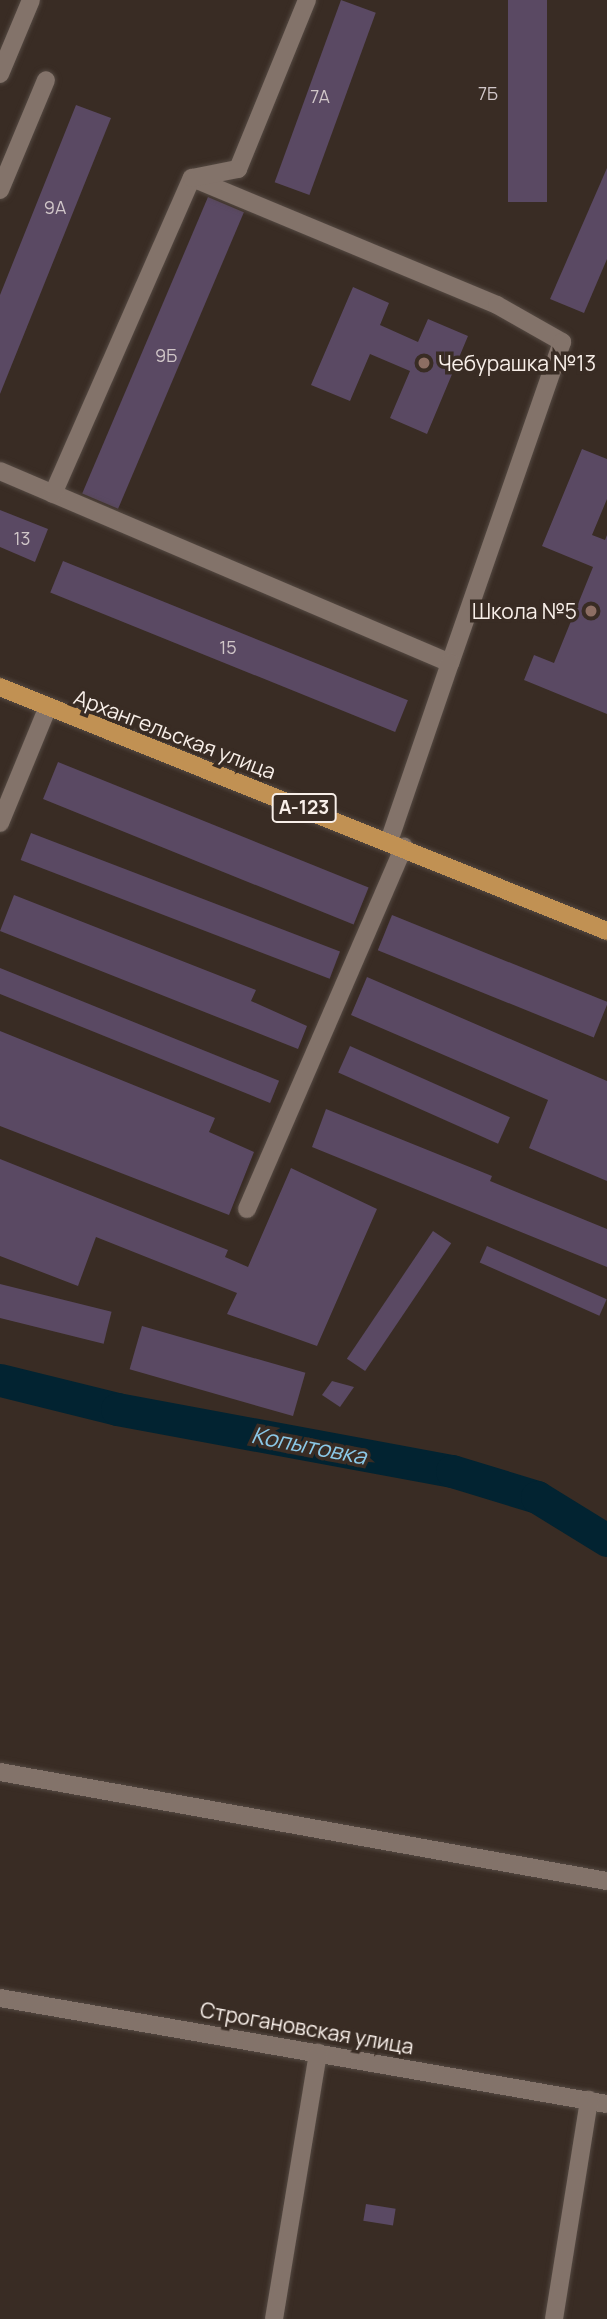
<!DOCTYPE html>
<meta charset="utf-8">
<style>
body{margin:0}
#map{position:relative;width:607px;height:2319px;overflow:hidden;background:#392c24;font-family:Manrope,sans-serif}
div>[style]{position:absolute}
.river>*{height:33px;margin:-16.5px;padding:0 16.5px;transform-origin:16.5px;border-radius:16.5px;background:#022331}
.building>*{inset:0;background:#5a4963;transform-origin:0 0}
.roads{filter:drop-shadow(0 0 2px #544942) drop-shadow(0 0 2px #544942)}
.minor>*{height:18px;margin:-9px;padding:0 9px;transform-origin:9px;border-radius:9px;background:#83736a}
.major>*{height:18px;margin:-9px;padding:0 9px;transform-origin:9px;border-radius:9px;background:#c19153}
.dots>*{width:19px;height:19px;translate:-50% -50%;box-sizing:border-box;border:4px solid #392c24;border-radius:50%}
span{translate:-50% -50%;white-space:nowrap;text-align:center;line-height:1.15;-webkit-text-stroke:7px #392c24;paint-order:stroke}
.number-label{font-size:18px;color:#d0c6c8}
.number-label span{-webkit-text-stroke-width:0}
.shield-label span{padding:2px 5px;background:#392c24;border:2px solid;border-radius:5px;-webkit-text-stroke-width:0}
.shield-label{font-size:19px;color:#f8efe9;font-weight:700}
.poi-label{font-size:21px;color:#f8efe9}
.left{translate:0 -50%;text-align:left}
.right{translate:-100% -50%;text-align:right}
.street-label{font-size:21px;color:#f8efe9}
.water-label{font-size:23px;color:#8bc8e7;font-style:italic}
</style>
<div id="map">
<div class="river">
<i style="left:0;top:1380px;width:121px;rotate:13.9deg"></i>
<i style="left:117px;top:1409px;width:341px;rotate:10.5deg"></i>
<i style="left:452px;top:1471px;width:89px;rotate:17deg"></i>
<i style="left:537px;top:1497px;width:82px;rotate:31.6deg"></i>
</div>
<div class="building">
<i style="left:341px;top:0;width:37px;height:194px;rotate:20deg"></i>
<i style="left:508px;top:0;width:39px;height:202px"></i>
<i style="clip-path:polygon(76px 105px,111px 118px,0 394px,0 295px)"></i>
<i style="clip-path:polygon(607px 168px,607px 259px,584px 313px,550px 299px)"></i>
<i style="left:208px;top:197px;width:39px;height:322px;rotate:23deg"></i>
<i style="clip-path:polygon(353px 287px,389px 303px,380px 325px,418px 342px,428px 319px,468px 336px,427px 434px,390px 418px,410px 371px,370px 354px,350px 401px,311px 385px)"></i>
<i style="clip-path:polygon(582px 449px,607px 459px,607px 499px,592px 535px,605px 540px,607px 535px,607px 714px,524px 680px,534px 655px,554px 663px,593px 567px,542px 546px)"></i>
<i style="clip-path:polygon(0 510px,48px 529px,35px 562px,0 547px)"></i>
<i style="left:63px;top:561px;width:372px;height:34px;rotate:22deg"></i>
<i style="left:58px;top:762px;width:335px;height:40px;rotate:22deg"></i>
<i style="left:31px;top:833px;width:331px;height:29px;rotate:21deg"></i>
<i style="clip-path:polygon(14px 895px,256px 990px,251px 1001px,307px 1026px,298px 1049px,0 931px)"></i>
<i style="left:392px;top:915px;width:233px;height:38px;rotate:22deg"></i>
<i style="left:0;top:968px;width:301px;height:24px;rotate:22deg"></i>
<i style="clip-path:polygon(367px 977px,607px 1081px,607px 1181px,529px 1148px,548px 1100px,351px 1015px)"></i>
<i style="clip-path:polygon(0 1031px,215px 1118px,209px 1132px,254px 1152px,229px 1215px,0 1126px)"></i>
<i style="left:350px;top:1046px;width:175px;height:29px;rotate:24deg"></i>
<i style="clip-path:polygon(326px 1109px,492px 1176px,490px 1181px,607px 1229px,607px 1267px,312px 1147px)"></i>
<i style="clip-path:polygon(0 1159px,228px 1250px,225px 1257px,248px 1267px,291px 1168px,377px 1209px,317px 1346px,227px 1314px,237px 1293px,96px 1237px,78px 1286px,0 1256px)"></i>
<i style="left:433px;top:1231px;width:22px;height:154px;rotate:34deg"></i>
<i style="left:487px;top:1246px;width:131px;height:18px;rotate:24deg"></i>
<i style="left:0;top:1284px;width:115px;height:33px;rotate:14deg"></i>
<i style="left:142px;top:1326px;width:170px;height:45px;rotate:16deg"></i>
<i style="clip-path:polygon(332px 1381px,354px 1387px,340px 1407px,322px 1395px)"></i>
<i style="left:366px;top:2204px;width:30px;height:17px;rotate:9deg"></i>
</div>
<div class="roads">
<div class="minor">
<i style="left:0;top:74px;width:80px;rotate:-67.3deg"></i>
<i style="left:192px;top:178px;width:330px;rotate:22.6deg"></i>
<i style="left:497px;top:305px;width:75px;rotate:29.6deg"></i>
<i style="left:562px;top:342px;width:340px;rotate:109.2deg"></i>
<i style="left:0;top:190px;width:119px;rotate:-67.3deg"></i>
<i style="left:0;top:471px;width:489px;rotate:23.1deg"></i>
<i style="left:450px;top:663px;width:188px;rotate:108.9deg"></i>
<i style="left:53px;top:494px;width:345px;rotate:-66.3deg"></i>
<i style="left:192px;top:178px;width:47px;rotate:-11.1deg"></i>
<i style="left:238px;top:169px;width:183px;rotate:-67.8deg"></i>
<i style="left:0;top:823px;width:123px;rotate:-67.6deg"></i>
<i style="left:247px;top:1209px;width:395px;rotate:-66.6deg"></i>
<i style="left:0;top:1772px;width:617px;rotate:10.18deg"></i>
<i style="left:0;top:1998px;width:616px;rotate:9.91deg"></i>
<i style="left:274px;top:2319px;width:270px;rotate:-80.6deg"></i>
<i style="left:554px;top:2319px;width:222px;rotate:-80.9deg"></i>
</div>
<div class="major">
<i style="left:0;top:687px;width:654px;rotate:21.9deg"></i>
</div>
</div>
<div class="dots">
<i style="left:424px;top:363px;background:#8d6e63"></i>
<i style="left:591px;top:611px;background:#8d6e63"></i>
</div>
<div class="number-label">
<span style="left:488px;top:93px">7Б</span>
<span style="left:320px;top:96px">7А</span>
<span style="left:55px;top:207px">9А</span>
<span style="left:166px;top:355px">9Б</span>
<span style="left:22px;top:538px">13</span>
<span style="left:228px;top:647px">15</span>
</div>
<div class="shield-label">
<span style="left:304px;top:808px">А-123</span>
</div>
<div class="poi-label">
<span class="left" style="left:438px;top:363px">Чебурашка №13</span>
<span class="right" style="left:577px;top:611px">Школа №5</span>
</div>
<div class="street-label">
<span style="left:175px;top:734px;rotate:21deg">Архангельская улица</span>
<span style="left:307px;top:2028px;rotate:10deg">Строгановская улица</span>
</div>
<div class="water-label">
<span style="left:309px;top:1445px;rotate:11deg">Копытовка</span>
</div>
</div>
